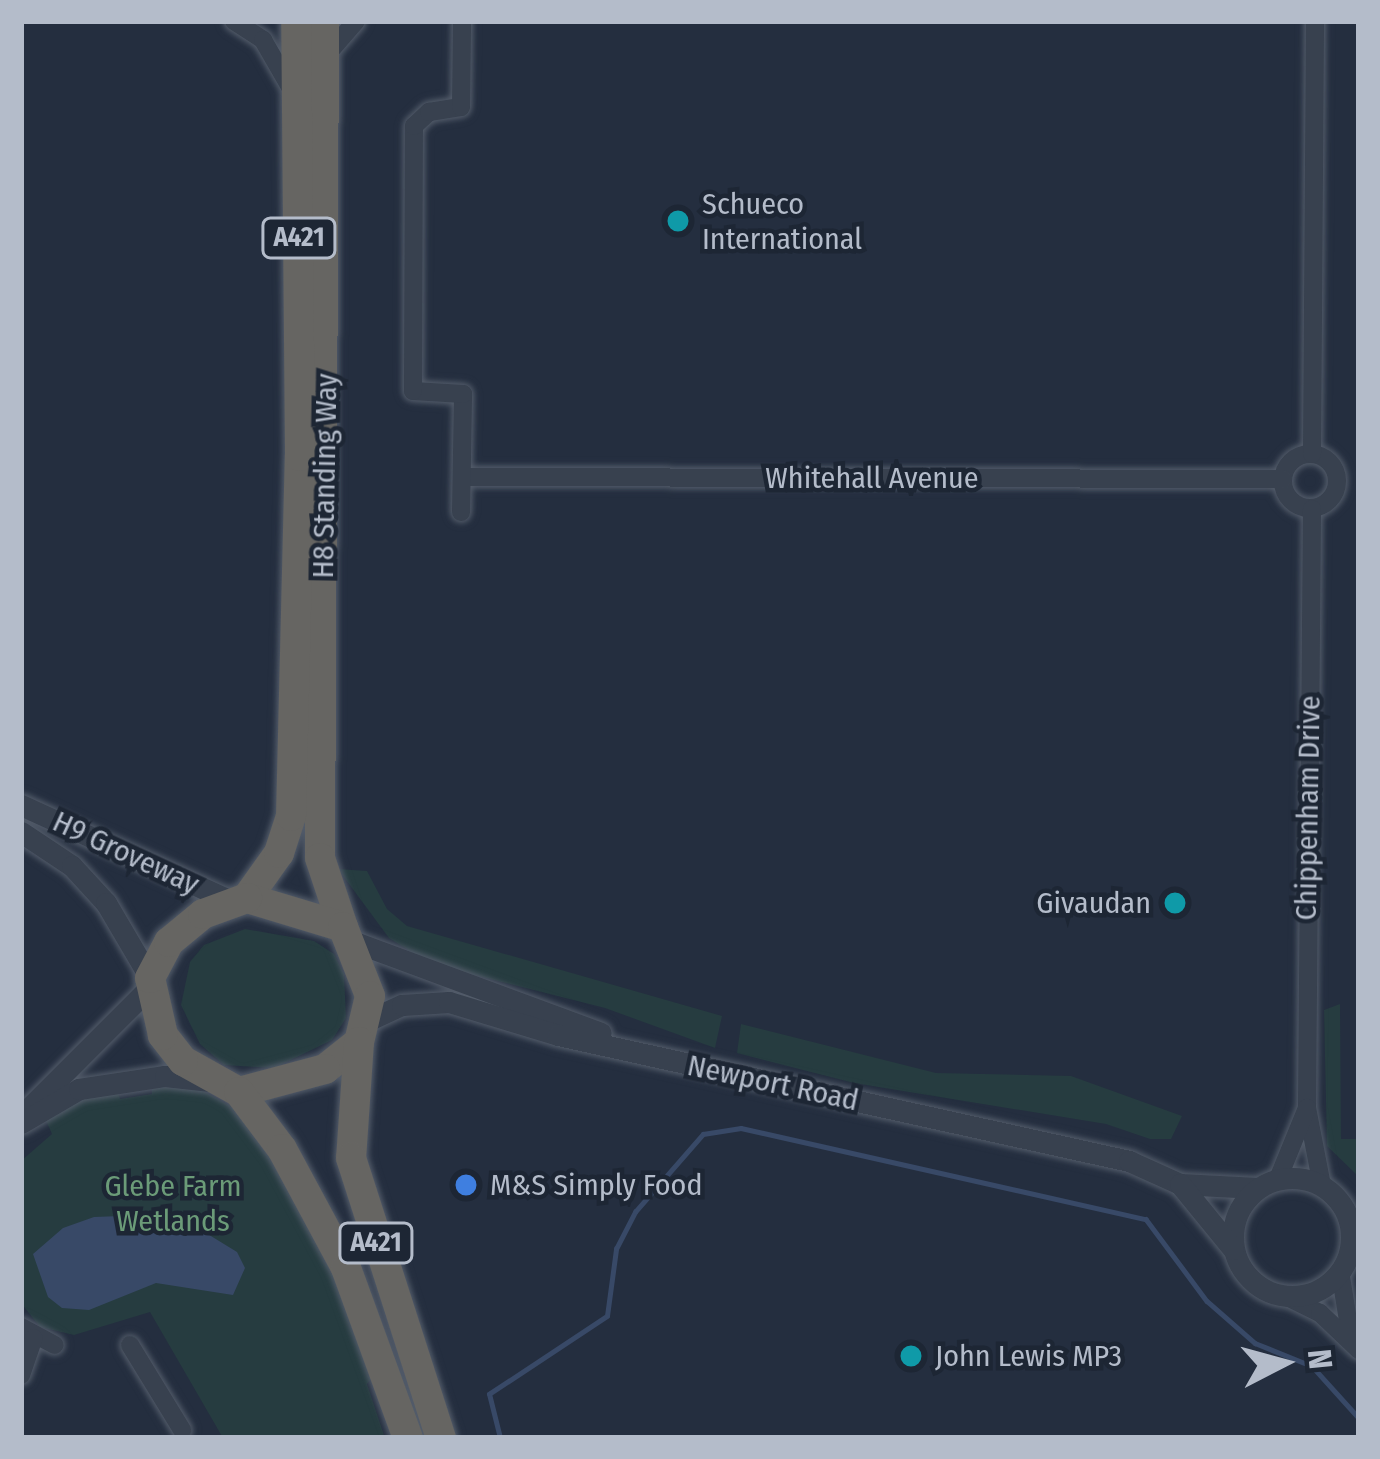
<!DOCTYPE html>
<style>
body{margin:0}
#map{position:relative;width:1380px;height:1459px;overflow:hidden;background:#242e3f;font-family:"Fira Sans Condensed",sans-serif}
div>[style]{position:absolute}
.green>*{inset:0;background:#263c40}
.water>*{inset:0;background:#384967}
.stream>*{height:4.5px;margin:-2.25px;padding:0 2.25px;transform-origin:2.25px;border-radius:2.25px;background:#384967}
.roads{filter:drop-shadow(0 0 3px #535c6a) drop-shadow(0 0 3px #535c6a)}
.minor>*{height:18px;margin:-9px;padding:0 9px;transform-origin:9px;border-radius:9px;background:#38414f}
.minor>.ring{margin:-9px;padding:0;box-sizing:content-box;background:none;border:18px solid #38414f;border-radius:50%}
.tertiary>*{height:21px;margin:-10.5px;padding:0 10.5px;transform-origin:10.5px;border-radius:10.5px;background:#38414f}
.tertiary>.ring{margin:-10.5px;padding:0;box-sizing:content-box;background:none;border:21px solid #38414f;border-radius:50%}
.trunk>*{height:30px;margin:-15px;padding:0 15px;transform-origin:15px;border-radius:15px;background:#666562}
.dots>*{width:33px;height:33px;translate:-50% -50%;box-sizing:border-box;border:6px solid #1d2634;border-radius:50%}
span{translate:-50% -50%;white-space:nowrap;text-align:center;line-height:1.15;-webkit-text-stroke:9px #1d2634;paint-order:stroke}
.shield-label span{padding:3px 9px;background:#1d2634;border:3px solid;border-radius:9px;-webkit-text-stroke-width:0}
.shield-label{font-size:27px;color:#b4bcca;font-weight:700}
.poi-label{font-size:30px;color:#b4bcca}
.left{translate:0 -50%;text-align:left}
.right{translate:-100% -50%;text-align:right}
.street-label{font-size:30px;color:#b4bcca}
.park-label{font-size:30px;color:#6b9b78}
.frame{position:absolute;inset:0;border:24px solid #b4bcca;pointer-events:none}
.north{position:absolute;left:1224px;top:1303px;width:120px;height:120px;-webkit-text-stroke:9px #1d2634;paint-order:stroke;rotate:84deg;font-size:33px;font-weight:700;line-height:48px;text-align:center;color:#b4bcca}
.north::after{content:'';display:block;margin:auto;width:42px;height:54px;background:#b4bcca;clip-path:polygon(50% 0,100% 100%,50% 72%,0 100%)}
</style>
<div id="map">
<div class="green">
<i style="clip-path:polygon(338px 869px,367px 871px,387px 909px,407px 926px,722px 1016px,715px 1048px,605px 1008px,431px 964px,389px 938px)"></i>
<i style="clip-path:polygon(245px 929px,314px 941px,334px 954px,344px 974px,346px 1018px,332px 1040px,274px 1068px,224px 1065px,200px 1044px,181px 1005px,190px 962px,204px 945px)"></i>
<i style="clip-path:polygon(1340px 1004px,1341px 1139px,1359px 1139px,1359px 1177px,1327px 1146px,1324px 1010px)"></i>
<i style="clip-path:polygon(741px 1024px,936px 1073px,1071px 1076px,1182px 1116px,1171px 1139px,1150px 1139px,1106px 1124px,854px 1083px,737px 1053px)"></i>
<i style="clip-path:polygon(152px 1085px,203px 1091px,232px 1107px,295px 1188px,377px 1371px,367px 1384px,385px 1438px,223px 1438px,150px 1312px,74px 1335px,40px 1327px,21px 1303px,21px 1161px,52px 1134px,45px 1118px,83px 1094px,116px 1087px,120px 1099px,152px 1094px)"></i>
</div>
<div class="water">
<i style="clip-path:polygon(175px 1214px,237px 1252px,245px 1268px,233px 1295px,156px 1283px,89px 1310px,62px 1308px,48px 1297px,33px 1254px,63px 1228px,94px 1217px)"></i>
</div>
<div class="stream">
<i style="left:500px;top:1438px;width:45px;rotate:-104deg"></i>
<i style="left:489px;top:1394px;width:141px;rotate:-33.5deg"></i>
<i style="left:607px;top:1316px;width:68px;rotate:-82.3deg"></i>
<i style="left:616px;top:1249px;width:42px;rotate:-62.8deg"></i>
<i style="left:635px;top:1212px;width:103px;rotate:-48.9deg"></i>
<i style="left:703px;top:1134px;width:38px;rotate:-9deg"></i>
<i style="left:741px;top:1128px;width:415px;rotate:12.7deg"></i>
<i style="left:1146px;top:1219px;width:102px;rotate:53.4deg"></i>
<i style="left:1207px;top:1301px;width:64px;rotate:41.2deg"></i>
<i style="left:1255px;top:1343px;width:61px;rotate:22deg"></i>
<i style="left:1312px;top:1366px;width:70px;rotate:47.9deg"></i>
</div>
<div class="roads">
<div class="minor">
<i style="left:234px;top:21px;width:35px;rotate:33deg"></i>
<i style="left:263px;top:40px;width:54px;rotate:60.1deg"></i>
<i style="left:329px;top:52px;width:41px;rotate:-48.9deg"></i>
<i class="ring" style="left:1283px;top:454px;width:36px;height:36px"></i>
<i style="left:1312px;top:454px;width:433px;rotate:-89.6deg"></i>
<i style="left:462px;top:477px;width:821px;rotate:0.14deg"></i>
<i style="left:1312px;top:509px;width:599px;rotate:90.48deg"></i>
<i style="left:1307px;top:1108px;width:79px;rotate:79.1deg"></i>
<i style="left:461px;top:512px;width:118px;rotate:-89deg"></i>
<i style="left:463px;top:394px;width:50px;rotate:-176.6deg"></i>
<i style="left:413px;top:391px;width:265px;rotate:-89.8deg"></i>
<i style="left:414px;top:126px;width:21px;rotate:-43deg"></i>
<i style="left:429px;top:112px;width:32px;rotate:-9deg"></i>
<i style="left:461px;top:107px;width:86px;rotate:-89.3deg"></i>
<i style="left:1278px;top:1179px;width:77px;rotate:-67.8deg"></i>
<i style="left:1340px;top:1271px;width:69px;rotate:80.8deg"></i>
<i style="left:1285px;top:1296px;width:39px;rotate:26deg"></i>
<i style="left:1320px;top:1313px;width:54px;rotate:43.5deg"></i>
<i style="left:21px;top:1327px;width:38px;rotate:28deg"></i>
<i style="left:130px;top:1345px;width:100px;rotate:58.5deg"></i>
<i style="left:21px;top:1375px;width:39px;rotate:-71deg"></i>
</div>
<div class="tertiary">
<i style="left:21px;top:805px;width:231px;rotate:24.6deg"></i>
<i style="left:21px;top:832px;width:61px;rotate:33.7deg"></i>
<i style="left:72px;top:866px;width:50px;rotate:47.4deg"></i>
<i style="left:106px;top:903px;width:87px;rotate:59.6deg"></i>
<i style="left:352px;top:941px;width:265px;rotate:20.3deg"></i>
<i style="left:367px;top:1021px;width:38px;rotate:-25deg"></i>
<i style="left:402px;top:1005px;width:47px;rotate:-3.7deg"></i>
<i style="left:449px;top:1002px;width:114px;rotate:16.8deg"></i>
<i style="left:558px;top:1035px;width:585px;rotate:12.44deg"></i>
<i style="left:1129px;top:1161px;width:56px;rotate:24.3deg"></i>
<i style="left:1180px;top:1184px;width:77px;rotate:3deg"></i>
<i style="left:26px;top:1111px;width:175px;rotate:-45deg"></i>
<i style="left:21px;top:1123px;width:67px;rotate:-30.4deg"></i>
<i style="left:79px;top:1089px;width:87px;rotate:-8.6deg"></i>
<i style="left:165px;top:1076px;width:46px;rotate:6.2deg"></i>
<i class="ring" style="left:1233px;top:1178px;width:97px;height:97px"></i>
<i style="left:1180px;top:1184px;width:84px;rotate:50.8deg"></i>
</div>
<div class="trunk">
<i style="left:324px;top:21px;width:837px;rotate:90.27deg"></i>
<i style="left:320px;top:858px;width:73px;rotate:71.6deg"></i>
<i style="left:247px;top:898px;width:55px;rotate:-54.6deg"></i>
<i style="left:279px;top:853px;width:39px;rotate:-72deg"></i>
<i style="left:291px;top:816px;width:360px;rotate:-88.6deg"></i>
<i style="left:300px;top:456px;width:435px;rotate:-90.5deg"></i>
<i style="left:247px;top:898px;width:100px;rotate:16.8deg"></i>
<i style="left:343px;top:927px;width:74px;rotate:68.6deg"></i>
<i style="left:370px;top:996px;width:47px;rotate:103.4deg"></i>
<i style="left:359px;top:1042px;width:43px;rotate:141.5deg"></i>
<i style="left:325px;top:1069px;width:89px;rotate:165deg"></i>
<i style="left:239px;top:1092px;width:64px;rotate:-151deg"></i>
<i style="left:183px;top:1061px;width:33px;rotate:-128deg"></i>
<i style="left:163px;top:1035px;width:58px;rotate:-102.8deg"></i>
<i style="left:150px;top:978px;width:41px;rotate:-62.2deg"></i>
<i style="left:169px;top:942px;width:44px;rotate:-39.5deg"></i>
<i style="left:203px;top:914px;width:47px;rotate:-20deg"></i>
<i style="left:359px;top:1042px;width:116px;rotate:93.9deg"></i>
<i style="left:351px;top:1158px;width:294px;rotate:72.2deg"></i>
<i style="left:239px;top:1092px;width:71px;rotate:53deg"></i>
<i style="left:282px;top:1149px;width:135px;rotate:61.7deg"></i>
<i style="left:346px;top:1268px;width:181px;rotate:70deg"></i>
</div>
</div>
<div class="dots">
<i style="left:678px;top:221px;background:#0f9aa8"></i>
<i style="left:1175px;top:903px;background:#0f9aa8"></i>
<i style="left:466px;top:1185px;background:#3f7fe0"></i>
<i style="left:911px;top:1356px;background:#0f9aa8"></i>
</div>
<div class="shield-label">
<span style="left:299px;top:238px">A421</span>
<span style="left:376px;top:1243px">A421</span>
</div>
<div class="poi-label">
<span class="left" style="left:702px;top:221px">Schueco<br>International</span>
<span class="right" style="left:1151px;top:903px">Givaudan</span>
<span class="left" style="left:490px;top:1185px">M&amp;S Simply Food</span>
<span class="left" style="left:935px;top:1356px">John Lewis MP3</span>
</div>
<div class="street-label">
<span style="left:325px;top:476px;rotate:-89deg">H8 Standing Way</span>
<span style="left:872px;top:478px">Whitehall Avenue</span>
<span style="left:1308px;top:808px;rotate:-89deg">Chippenham Drive</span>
<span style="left:126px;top:853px;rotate:25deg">H9 Groveway</span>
<span style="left:773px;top:1083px;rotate:12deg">Newport Road</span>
</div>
<div class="park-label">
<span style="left:173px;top:1203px">Glebe Farm<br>Wetlands</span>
</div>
<div class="frame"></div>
<div class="north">N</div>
</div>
